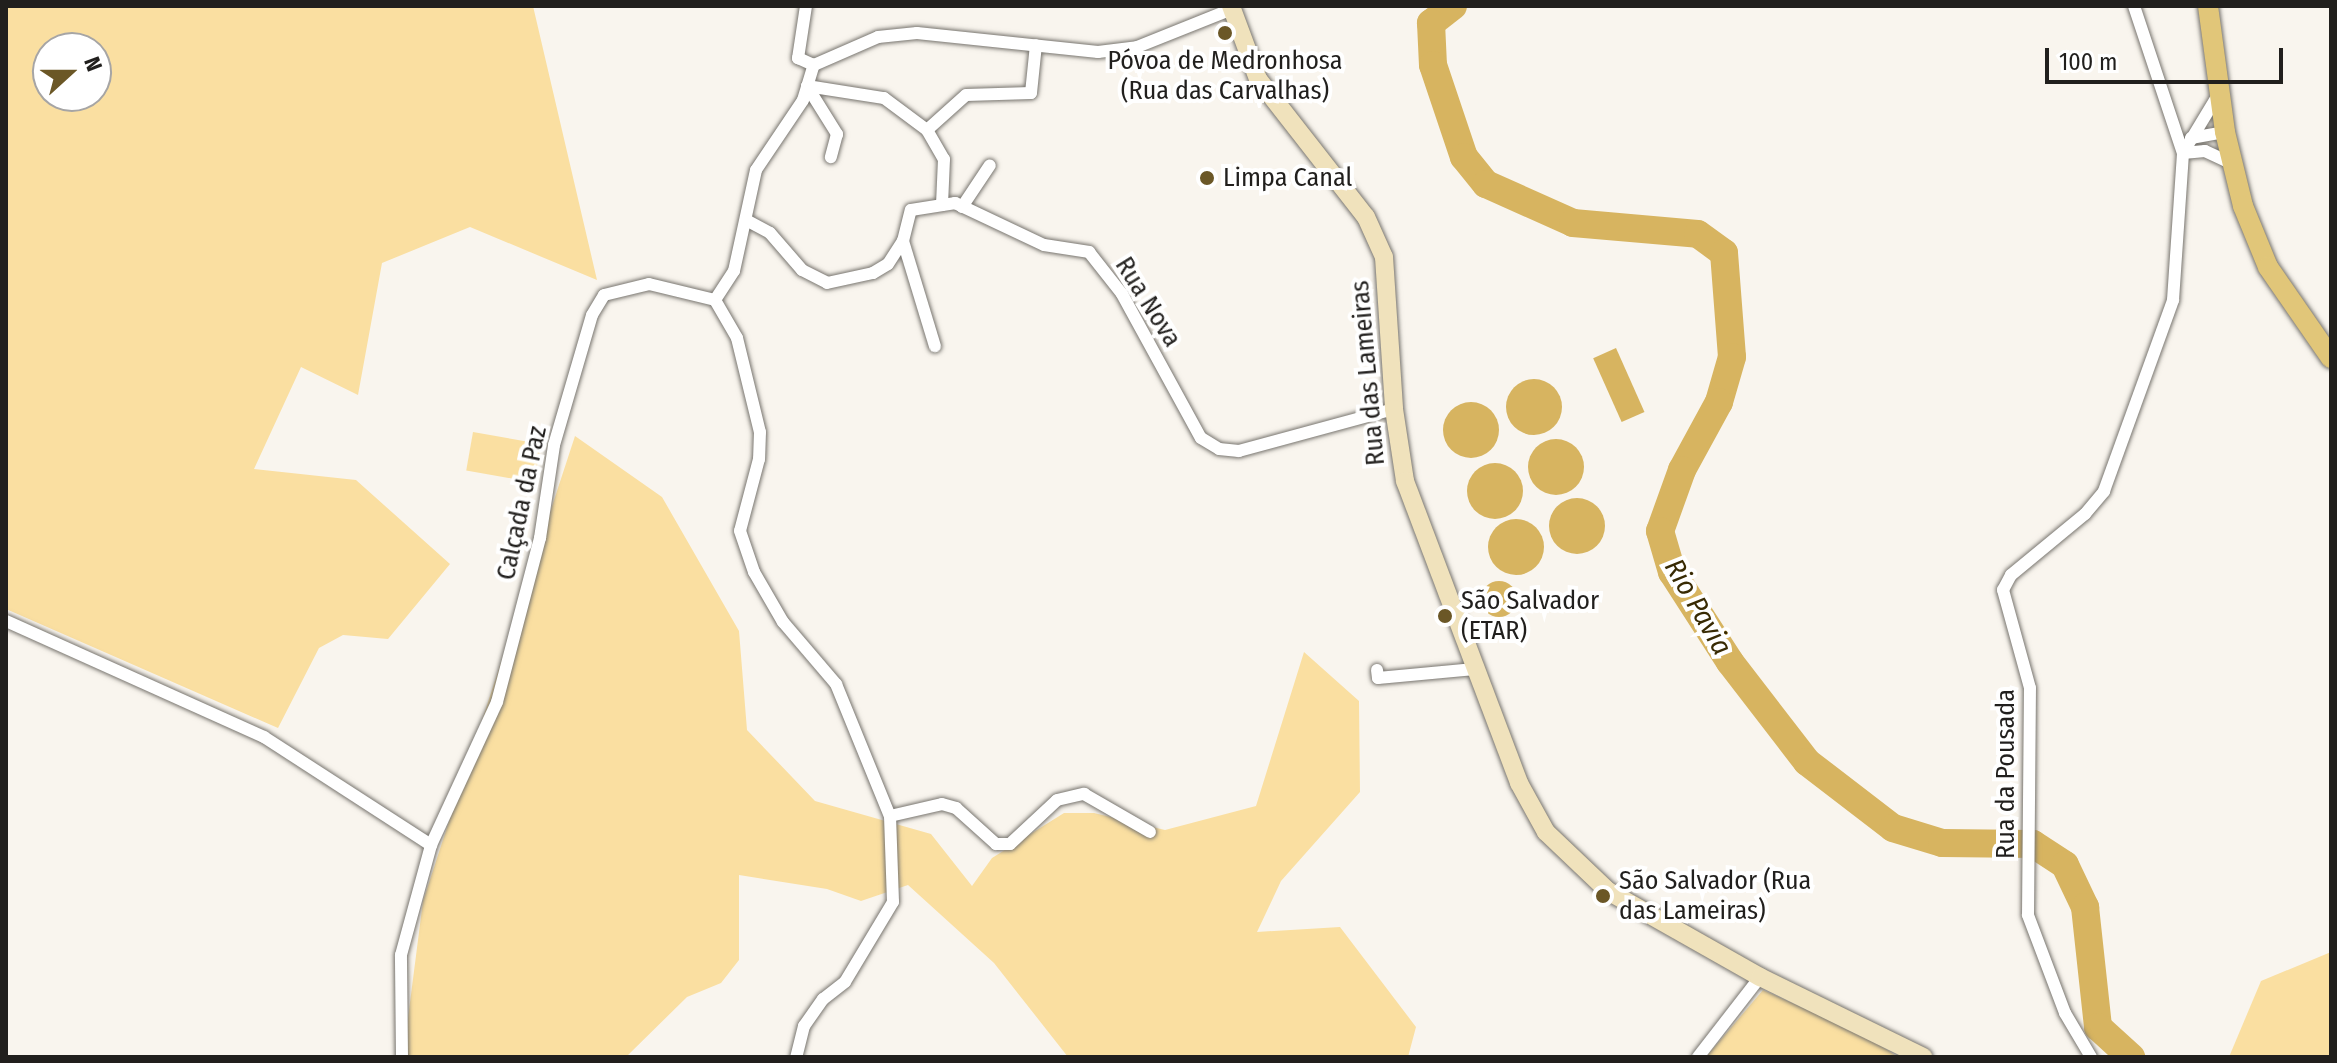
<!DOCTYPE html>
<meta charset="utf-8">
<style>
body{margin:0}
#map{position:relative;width:2337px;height:1063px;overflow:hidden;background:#f9f5ee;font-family:"Fira Sans Condensed",sans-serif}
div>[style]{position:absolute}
.green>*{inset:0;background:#fadfa1;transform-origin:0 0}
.water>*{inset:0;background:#d7b460;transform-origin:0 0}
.round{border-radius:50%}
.river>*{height:28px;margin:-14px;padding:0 14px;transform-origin:14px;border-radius:14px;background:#d7b460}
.roads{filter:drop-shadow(0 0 2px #78756f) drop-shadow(0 0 2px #78756f)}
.street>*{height:12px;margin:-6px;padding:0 6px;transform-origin:6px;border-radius:6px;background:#fff}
.secondary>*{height:18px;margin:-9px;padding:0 9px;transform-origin:9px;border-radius:9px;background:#f0e2bc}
.primary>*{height:20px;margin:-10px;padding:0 10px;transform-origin:10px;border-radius:10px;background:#e1c679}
.dots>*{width:22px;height:22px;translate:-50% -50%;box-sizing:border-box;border:4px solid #fff;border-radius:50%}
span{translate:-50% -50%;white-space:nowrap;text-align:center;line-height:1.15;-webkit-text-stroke:8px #fff;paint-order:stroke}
.poi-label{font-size:26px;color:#211f1d}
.left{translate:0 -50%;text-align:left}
.street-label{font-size:26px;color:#211f1d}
.water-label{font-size:28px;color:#382a03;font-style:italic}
.frame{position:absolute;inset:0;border:8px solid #211f1d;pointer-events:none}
.north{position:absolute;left:32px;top:32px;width:80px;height:80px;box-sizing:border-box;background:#fff;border:2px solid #a6a5a5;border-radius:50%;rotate:69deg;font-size:22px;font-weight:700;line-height:32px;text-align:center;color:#211f1d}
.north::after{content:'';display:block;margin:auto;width:28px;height:36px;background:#6b5726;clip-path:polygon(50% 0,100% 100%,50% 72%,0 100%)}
.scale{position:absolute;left:2045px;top:48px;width:238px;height:36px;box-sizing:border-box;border:4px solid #211f1d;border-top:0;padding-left:10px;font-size:24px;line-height:28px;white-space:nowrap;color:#211f1d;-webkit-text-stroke:6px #fff;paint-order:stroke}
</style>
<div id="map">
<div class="green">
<i style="clip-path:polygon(evenodd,6px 6px,533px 6px,597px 280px,470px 227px,382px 263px,358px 395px,301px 367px,254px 469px,356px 480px,450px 564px,388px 639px,343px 635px,319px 648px,278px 728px,6px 609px,6px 6px,48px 48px,96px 48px,96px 96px,48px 96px,48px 48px)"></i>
<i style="left:473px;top:432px;width:69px;height:39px;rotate:10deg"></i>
<i style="clip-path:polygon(575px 436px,662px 497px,739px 631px,747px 730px,815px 801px,931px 834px,972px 886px,992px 858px,1064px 813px,1094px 813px,1165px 830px,1256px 806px,1304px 652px,1359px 701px,1360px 792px,1281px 881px,1257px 932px,1340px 927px,1416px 1027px,1408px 1057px,1068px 1057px,994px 963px,908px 885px,861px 901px,827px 889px,739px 875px,739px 960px,721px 983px,687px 997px,626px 1057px,403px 1057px,423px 901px)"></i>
<i style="clip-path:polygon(2331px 952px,2331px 1057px,2229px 1057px,2261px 981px)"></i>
<i style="clip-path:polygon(1763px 990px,1866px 1036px,1898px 1057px,1706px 1057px)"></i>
</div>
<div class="water">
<i style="left:1616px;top:348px;width:70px;height:25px;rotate:66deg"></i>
<i class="round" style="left:1506px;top:379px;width:56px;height:56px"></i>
<i class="round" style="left:1443px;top:402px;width:56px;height:56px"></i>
<i class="round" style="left:1528px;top:439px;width:56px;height:56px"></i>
<i class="round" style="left:1467px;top:463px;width:56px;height:56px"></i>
<i class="round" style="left:1549px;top:498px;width:56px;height:56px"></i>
<i class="round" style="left:1488px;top:519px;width:56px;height:56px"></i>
<i class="round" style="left:1481px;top:581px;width:36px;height:36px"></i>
</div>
<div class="river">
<i style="left:1453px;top:6px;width:28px;rotate:142deg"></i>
<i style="left:1431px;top:23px;width:42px;rotate:87.3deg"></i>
<i style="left:1433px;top:65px;width:97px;rotate:71.4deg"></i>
<i style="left:1464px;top:157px;width:35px;rotate:51deg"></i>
<i style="left:1486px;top:184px;width:95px;rotate:24.1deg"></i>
<i style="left:1573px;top:223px;width:125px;rotate:5deg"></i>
<i style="left:1698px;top:234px;width:32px;rotate:36deg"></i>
<i style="left:1724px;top:253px;width:104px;rotate:85.6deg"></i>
<i style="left:1732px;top:357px;width:47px;rotate:106.1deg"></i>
<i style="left:1719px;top:402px;width:77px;rotate:118.6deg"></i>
<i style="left:1682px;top:470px;width:65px;rotate:109.8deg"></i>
<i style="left:1660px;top:531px;width:43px;rotate:73.7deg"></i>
<i style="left:1672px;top:572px;width:107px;rotate:57.2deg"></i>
<i style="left:1730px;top:662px;width:126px;rotate:52.4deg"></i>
<i style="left:1807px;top:762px;width:108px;rotate:37.5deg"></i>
<i style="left:1893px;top:828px;width:51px;rotate:17deg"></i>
<i style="left:1942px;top:843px;width:91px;rotate:0.6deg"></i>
<i style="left:2033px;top:844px;width:38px;rotate:33deg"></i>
<i style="left:2065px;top:865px;width:47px;rotate:64.5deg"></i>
<i style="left:2085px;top:907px;width:121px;rotate:83.8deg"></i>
<i style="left:2098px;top:1027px;width:45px;rotate:42.3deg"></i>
</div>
<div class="roads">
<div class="street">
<i style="left:806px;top:6px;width:53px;rotate:98.7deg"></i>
<i style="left:798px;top:58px;width:17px;rotate:24deg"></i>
<i style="left:2134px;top:6px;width:155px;rotate:71.6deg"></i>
<i style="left:807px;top:86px;width:78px;rotate:8.9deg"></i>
<i style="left:884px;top:98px;width:54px;rotate:36.7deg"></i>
<i style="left:927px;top:130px;width:34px;rotate:60deg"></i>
<i style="left:944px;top:159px;width:46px;rotate:92.5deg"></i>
<i style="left:807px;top:86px;width:57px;rotate:58deg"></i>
<i style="left:837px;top:134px;width:24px;rotate:105deg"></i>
<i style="left:927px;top:130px;width:52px;rotate:-41.9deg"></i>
<i style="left:966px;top:95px;width:65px;rotate:-1.8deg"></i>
<i style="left:1031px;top:93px;width:48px;rotate:-84.1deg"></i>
<i style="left:2191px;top:138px;width:35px;rotate:-10deg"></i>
<i style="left:2183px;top:153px;width:22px;rotate:-5deg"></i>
<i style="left:2205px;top:151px;width:29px;rotate:25deg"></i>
<i style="left:962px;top:207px;width:50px;rotate:-56.3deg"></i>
<i style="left:746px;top:220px;width:27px;rotate:28deg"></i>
<i style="left:770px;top:233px;width:49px;rotate:49.1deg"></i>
<i style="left:802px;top:270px;width:28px;rotate:27deg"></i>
<i style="left:827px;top:283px;width:47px;rotate:-12.3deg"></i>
<i style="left:873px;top:273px;width:17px;rotate:-31deg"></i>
<i style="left:888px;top:264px;width:27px;rotate:-57deg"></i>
<i style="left:903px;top:241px;width:32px;rotate:-76deg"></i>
<i style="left:911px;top:210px;width:45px;rotate:-9deg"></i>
<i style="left:955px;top:203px;width:98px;rotate:25.3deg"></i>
<i style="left:1044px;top:245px;width:46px;rotate:8.8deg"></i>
<i style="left:1089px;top:252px;width:53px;rotate:51.8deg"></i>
<i style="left:1122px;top:294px;width:164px;rotate:61.3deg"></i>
<i style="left:1201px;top:438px;width:21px;rotate:31deg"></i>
<i style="left:1219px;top:449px;width:20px;rotate:6deg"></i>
<i style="left:1239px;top:451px;width:161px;rotate:-15.2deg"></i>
<i style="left:903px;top:241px;width:110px;rotate:73.1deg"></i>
<i style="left:715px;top:300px;width:44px;rotate:59.9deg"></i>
<i style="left:737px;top:338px;width:97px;rotate:76.3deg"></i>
<i style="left:760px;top:432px;width:27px;rotate:92deg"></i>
<i style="left:759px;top:459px;width:74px;rotate:104.8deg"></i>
<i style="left:740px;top:531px;width:43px;rotate:71.1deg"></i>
<i style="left:754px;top:572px;width:58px;rotate:59.9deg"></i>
<i style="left:783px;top:622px;width:82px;rotate:49.5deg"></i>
<i style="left:836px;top:684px;width:143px;rotate:67.8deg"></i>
<i style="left:890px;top:816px;width:86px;rotate:88deg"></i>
<i style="left:893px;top:902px;width:93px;rotate:121deg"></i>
<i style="left:845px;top:982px;width:28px;rotate:142deg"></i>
<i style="left:823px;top:999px;width:33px;rotate:125deg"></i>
<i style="left:804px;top:1026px;width:32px;rotate:104deg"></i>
<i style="left:6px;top:621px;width:283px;rotate:24.2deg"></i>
<i style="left:264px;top:737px;width:199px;rotate:32.9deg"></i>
<i style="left:1377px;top:670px;width:8px;rotate:83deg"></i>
<i style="left:1378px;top:678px;width:97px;rotate:-5.3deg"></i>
<i style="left:890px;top:816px;width:53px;rotate:-13deg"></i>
<i style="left:942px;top:804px;width:15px;rotate:16deg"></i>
<i style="left:956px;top:808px;width:54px;rotate:42deg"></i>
<i style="left:996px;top:844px;width:14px"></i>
<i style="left:1010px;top:844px;width:64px;rotate:-43.1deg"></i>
<i style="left:1057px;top:800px;width:28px;rotate:-13deg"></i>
<i style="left:1084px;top:794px;width:76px;rotate:29.9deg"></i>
<i style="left:402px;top:1057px;width:102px;rotate:-90.6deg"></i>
<i style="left:401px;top:955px;width:114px;rotate:-74.7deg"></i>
<i style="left:431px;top:845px;width:157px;rotate:-65.2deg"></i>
<i style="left:497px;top:702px;width:170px;rotate:-75.3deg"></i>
<i style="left:540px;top:538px;width:94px;rotate:-81.4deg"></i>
<i style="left:554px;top:445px;width:135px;rotate:-73.7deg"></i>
<i style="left:592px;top:315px;width:23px;rotate:-59deg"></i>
<i style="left:604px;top:295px;width:46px;rotate:-13.7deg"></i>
<i style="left:649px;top:284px;width:68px;rotate:13.6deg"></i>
<i style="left:715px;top:300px;width:35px;rotate:-57deg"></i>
<i style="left:734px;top:271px;width:103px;rotate:-77.7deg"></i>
<i style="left:756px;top:170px;width:84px;rotate:-56.1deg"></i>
<i style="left:803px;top:100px;width:37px;rotate:-73deg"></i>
<i style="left:814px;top:65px;width:70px;rotate:-23.6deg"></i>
<i style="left:878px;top:37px;width:39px;rotate:-6deg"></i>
<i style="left:917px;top:33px;width:182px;rotate:6deg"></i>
<i style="left:1098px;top:52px;width:39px;rotate:-7deg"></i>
<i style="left:1137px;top:47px;width:102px;rotate:-21.8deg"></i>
<i style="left:1698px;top:1057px;width:101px;rotate:-52.2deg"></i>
<i style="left:2091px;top:1057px;width:51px;rotate:-120.6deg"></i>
<i style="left:2065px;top:1013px;width:105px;rotate:-110.7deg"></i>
<i style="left:2028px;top:915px;width:227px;rotate:-89.5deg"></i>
<i style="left:2030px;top:688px;width:102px;rotate:-105.4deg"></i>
<i style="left:2003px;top:590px;width:17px;rotate:-62deg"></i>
<i style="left:2011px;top:575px;width:96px;rotate:-39.5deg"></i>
<i style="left:2085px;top:514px;width:30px;rotate:-50deg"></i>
<i style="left:2104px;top:491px;width:203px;rotate:-70.1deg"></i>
<i style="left:2173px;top:300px;width:147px;rotate:-86.1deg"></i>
<i style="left:2183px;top:153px;width:68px;rotate:-58.9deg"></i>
</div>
<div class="secondary">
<i style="left:1231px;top:6px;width:78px;rotate:69.7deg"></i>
<i style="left:1258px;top:79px;width:175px;rotate:52deg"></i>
<i style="left:1366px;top:217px;width:44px;rotate:65.8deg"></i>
<i style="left:1384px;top:257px;width:152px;rotate:86.2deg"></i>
<i style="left:1394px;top:409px;width:73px;rotate:81.3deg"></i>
<i style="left:1405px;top:481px;width:323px;rotate:69.3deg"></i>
<i style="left:1519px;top:783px;width:56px;rotate:61.1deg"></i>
<i style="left:1546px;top:832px;width:86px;rotate:43.6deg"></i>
<i style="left:1608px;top:891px;width:175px;rotate:29.5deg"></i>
<i style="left:1760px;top:977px;width:182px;rotate:26.1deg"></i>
</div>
<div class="primary">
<i style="left:2208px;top:6px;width:127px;rotate:82.3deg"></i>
<i style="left:2225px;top:132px;width:76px;rotate:76.3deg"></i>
<i style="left:2243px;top:206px;width:66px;rotate:67.7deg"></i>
<i style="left:2268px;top:267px;width:111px;rotate:55.3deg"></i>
</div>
</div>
<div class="dots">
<i style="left:1225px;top:33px;background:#6b5726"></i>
<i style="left:1207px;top:178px;background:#6b5726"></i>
<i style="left:1445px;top:616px;background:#6b5726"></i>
<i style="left:1603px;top:896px;background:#6b5726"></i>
</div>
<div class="poi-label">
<span style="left:1225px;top:76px">Póvoa de Medronhosa<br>(Rua das Carvalhas)</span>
<span class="left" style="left:1223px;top:178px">Limpa Canal</span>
<span class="left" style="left:1461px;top:616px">São Salvador<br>(ETAR)</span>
<span class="left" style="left:1619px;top:896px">São Salvador (Rua<br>das Lameiras)</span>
</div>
<div class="street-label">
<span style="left:1148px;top:302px;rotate:58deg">Rua Nova</span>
<span style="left:1368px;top:373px;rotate:-95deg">Rua das Lameiras</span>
<span style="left:522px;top:503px;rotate:-78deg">Calçada da Paz</span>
<span style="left:2006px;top:774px;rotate:-90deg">Rua da Pousada</span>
</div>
<div class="water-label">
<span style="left:1698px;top:607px;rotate:60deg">Rio Pavia</span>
</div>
<div class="frame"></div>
<div class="north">N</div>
<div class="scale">100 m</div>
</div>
